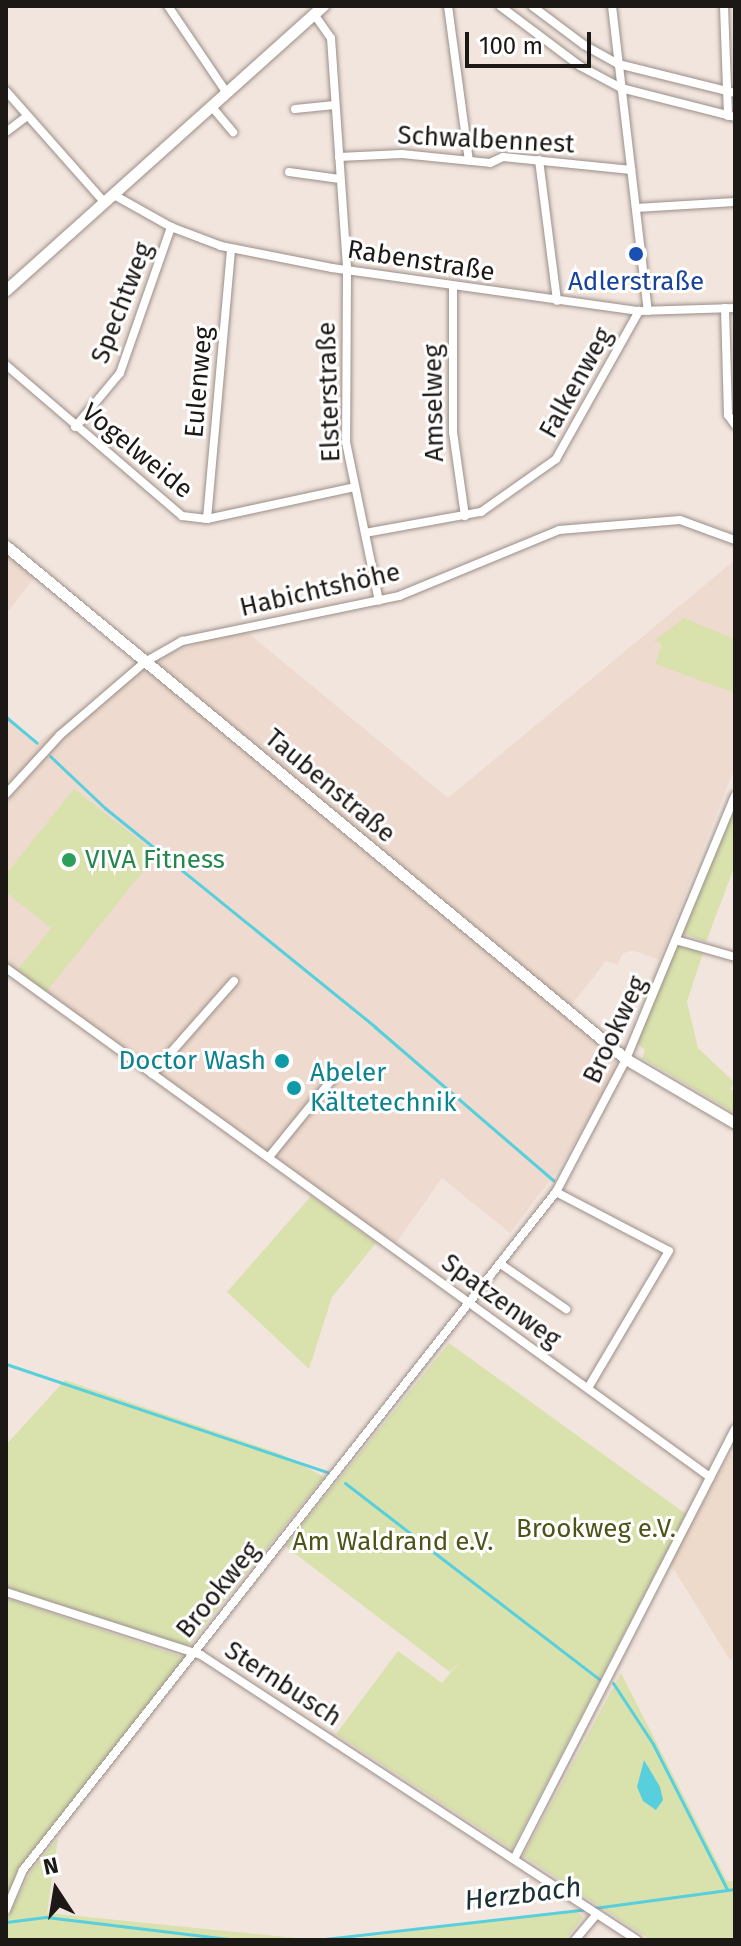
<!DOCTYPE html>
<meta charset="utf-8">
<style>
body{margin:0}
#map{position:relative;width:741px;height:1946px;overflow:hidden;background:#f2e5de;font-family:"Fira Sans",sans-serif}
div>[style]{position:absolute}
.built>*{inset:0;background:#eedace}
.industrial>*{inset:0;background:#eedacb}
.green>*{inset:0;background:#d9e1ad}
.water>*{inset:0;background:#58cfdc}
.stream>*{height:3px;margin:-1.5px;padding:0 1.5px;transform-origin:1.5px;border-radius:1.5px;background:#58cfdc}
.roads{filter:drop-shadow(0 0 2px #9a8f88) drop-shadow(0 0 2px #9a8f88)}
.street>*{height:8px;margin:-4px;padding:0 4px;transform-origin:4px;border-radius:4px;background:#fff}
.secondary>*{height:11px;margin:-5.5px;padding:0 5.5px;transform-origin:5.5px;border-radius:5.5px;background:#fff}
.dots>*{width:22px;height:22px;translate:-50% -50%;box-sizing:border-box;border:4px solid #fff;border-radius:50%}
span{translate:-50% -50%;white-space:nowrap;text-align:center;line-height:1.15;-webkit-text-stroke:6px #fff;paint-order:stroke}
.street-label{font-size:26px;color:#1c1815}
.transit-label{font-size:26px;color:#164399}
.leisure-label{font-size:26px;color:#27864d}
.left{translate:0 -50%;text-align:left}
.culture-label{font-size:26px;color:#0d838f}
.right{translate:-100% -50%;text-align:right}
.park-label{font-size:26px;color:#4e5417}
.water-label{font-size:28px;color:#1b3033;font-style:italic}
.frame{position:absolute;inset:0;border:8px solid #1c1815;pointer-events:none}
.north{position:absolute;left:16px;top:1850px;width:80px;height:80px;-webkit-text-stroke:6px #fff;paint-order:stroke;rotate:348deg;font-size:22px;font-weight:700;line-height:32px;text-align:center;color:#1c1815}
.north::after{content:'';display:block;margin:auto;width:28px;height:36px;background:#1c1815;clip-path:polygon(50% 0,100% 100%,50% 72%,0 100%)}
.scale{position:absolute;left:465px;top:32px;width:126px;height:36px;box-sizing:border-box;border:4px solid #1c1815;border-top:0;padding-left:10px;font-size:24px;line-height:28px;white-space:nowrap;color:#1c1815;-webkit-text-stroke:6px #fff;paint-order:stroke}
</style>
<div id="map">
<div class="built">
<i style="clip-path:polygon(6px 546px,38px 573px,6px 614px)"></i>
<i style="clip-path:polygon(735px 560px,735px 767px,659px 960px,632px 950px,622px 954px,618px 965px,606px 961px,567px 1011px,621px 1068px,556px 1172px,510px 1233px,442px 1178px,396px 1243px,388px 1237px,384px 1241px,6px 968px,6px 715px,37px 743px,145px 662px,242px 628px,448px 798px)"></i>
</div>
<div class="industrial">
<i style="clip-path:polygon(730px 1454px,735px 1457px,735px 1657px,730px 1660px,670px 1563px)"></i>
</div>
<div class="green">
<i style="clip-path:polygon(684px 618px,735px 639px,735px 693px,655px 664px,662px 644px,654px 641px)"></i>
<i style="clip-path:polygon(74px 789px,157px 854px,46px 992px,17px 971px,51px 928px,6px 892px,6px 874px)"></i>
<i style="clip-path:polygon(735px 796px,735px 865px,706px 942px,682px 933px)"></i>
<i style="clip-path:polygon(679px 941px,703px 953px,687px 1002px,698px 1048px,735px 1083px,730px 1089px,735px 1092px,735px 1113px,642px 1058px,645px 1050px,634px 1041px)"></i>
<i style="clip-path:polygon(311px 1196px,376px 1243px,332px 1297px,309px 1369px,227px 1292px)"></i>
<i style="clip-path:polygon(449px 1343px,686px 1514px,512px 1849px,336px 1734px,398px 1651px,442px 1683px,463px 1658px,450px 1672px,285px 1546px)"></i>
<i style="clip-path:polygon(65px 1380px,281px 1454px,324px 1477px,188px 1646px,6px 1587px,6px 1445px)"></i>
<i style="clip-path:polygon(6px 1598px,185px 1658px,6px 1901px)"></i>
<i style="clip-path:polygon(621px 1673px,727px 1881px,735px 1881px,735px 1940px,651px 1940px,523px 1856px)"></i>
<i style="clip-path:polygon(58px 1838px,47px 1913px,316px 1940px,6px 1940px,6px 1921px,31px 1871px)"></i>
<i style="clip-path:polygon(576px 1911px,583px 1917px,565px 1940px,342px 1940px)"></i>
</div>
<div class="water">
<i style="clip-path:polygon(644px 1760px,660px 1787px,663px 1800px,656px 1810px,643px 1801px,637px 1787px)"></i>
</div>
<div class="stream">
<i style="left:6px;top:717px;width:40px;rotate:40deg"></i>
<i style="left:50px;top:756px;width:76px;rotate:43.4deg"></i>
<i style="left:105px;top:808px;width:348px;rotate:39deg"></i>
<i style="left:375px;top:1027px;width:235px;rotate:40.7deg"></i>
<i style="left:6px;top:1364px;width:339px;rotate:18.6deg"></i>
<i style="left:345px;top:1483px;width:93px;rotate:37.6deg"></i>
<i style="left:423px;top:1544px;width:222px;rotate:37.5deg"></i>
<i style="left:613px;top:1683px;width:73px;rotate:56.7deg"></i>
<i style="left:653px;top:1744px;width:163px;rotate:63deg"></i>
<i style="left:594px;top:1908px;width:142px;rotate:-7.7deg"></i>
<i style="left:6px;top:1922px;width:40px;rotate:-7.1deg"></i>
<i style="left:46px;top:1917px;width:192px;rotate:6.9deg"></i>
<i style="left:316px;top:1940px;width:272px;rotate:-6.5deg"></i>
</div>
<div class="roads">
<div class="street">
<i style="left:168px;top:6px;width:105px;rotate:55.9deg"></i>
<i style="left:448px;top:6px;width:156px;rotate:82.3deg"></i>
<i style="left:500px;top:6px;width:100px;rotate:36.9deg"></i>
<i style="left:580px;top:66px;width:47px;rotate:28.2deg"></i>
<i style="left:621px;top:88px;width:118px;rotate:14.3deg"></i>
<i style="left:532px;top:6px;width:65px;rotate:36.9deg"></i>
<i style="left:584px;top:45px;width:39px;rotate:29deg"></i>
<i style="left:618px;top:64px;width:121px;rotate:13.9deg"></i>
<i style="left:612px;top:6px;width:307px;rotate:83.3deg"></i>
<i style="left:724px;top:6px;width:110px;rotate:87.9deg"></i>
<i style="left:314px;top:14px;width:29px;rotate:55deg"></i>
<i style="left:331px;top:38px;width:232px;rotate:86deg"></i>
<i style="left:347px;top:269px;width:173px;rotate:90.3deg"></i>
<i style="left:346px;top:442px;width:162px;rotate:78.3deg"></i>
<i style="left:6px;top:91px;width:149px;rotate:48.5deg"></i>
<i style="left:212px;top:107px;width:33px;rotate:50deg"></i>
<i style="left:295px;top:109px;width:40px;rotate:-5.7deg"></i>
<i style="left:6px;top:132px;width:26px;rotate:-37deg"></i>
<i style="left:339px;top:157px;width:63px;rotate:-2.7deg"></i>
<i style="left:402px;top:154px;width:88px;rotate:5.8deg"></i>
<i style="left:490px;top:163px;width:14px;rotate:-25deg"></i>
<i style="left:503px;top:157px;width:129px;rotate:5.8deg"></i>
<i style="left:539px;top:160px;width:142px;rotate:82.7deg"></i>
<i style="left:289px;top:172px;width:51px;rotate:7.8deg"></i>
<i style="left:114px;top:195px;width:65px;rotate:29.3deg"></i>
<i style="left:171px;top:227px;width:53px;rotate:20.8deg"></i>
<i style="left:221px;top:246px;width:113px;rotate:11.2deg"></i>
<i style="left:332px;top:268px;width:310px;rotate:8deg"></i>
<i style="left:639px;top:311px;width:96px;rotate:-1.8deg"></i>
<i style="left:636px;top:208px;width:99px;rotate:-3.5deg"></i>
<i style="left:453px;top:288px;width:144px;rotate:90deg"></i>
<i style="left:453px;top:432px;width:85px;rotate:81.9deg"></i>
<i style="left:725px;top:308px;width:107px;rotate:88.4deg"></i>
<i style="left:728px;top:415px;width:12px;rotate:55deg"></i>
<i style="left:6px;top:365px;width:232px;rotate:40.6deg"></i>
<i style="left:182px;top:516px;width:25px;rotate:7deg"></i>
<i style="left:207px;top:519px;width:151px;rotate:-12.2deg"></i>
<i style="left:75px;top:427px;width:70px;rotate:-50.2deg"></i>
<i style="left:120px;top:373px;width:155px;rotate:-70.7deg"></i>
<i style="left:207px;top:519px;width:271px;rotate:-84.9deg"></i>
<i style="left:365px;top:533px;width:118px;rotate:-10.3deg"></i>
<i style="left:481px;top:512px;width:92px;rotate:-35.2deg"></i>
<i style="left:556px;top:459px;width:170px;rotate:-60.7deg"></i>
<i style="left:6px;top:794px;width:80px;rotate:-47.5deg"></i>
<i style="left:60px;top:735px;width:112px;rotate:-40.7deg"></i>
<i style="left:145px;top:662px;width:43px;rotate:-29.6deg"></i>
<i style="left:182px;top:641px;width:222px;rotate:-11.7deg"></i>
<i style="left:399px;top:596px;width:173px;rotate:-22.4deg"></i>
<i style="left:559px;top:530px;width:121px;rotate:-4.7deg"></i>
<i style="left:680px;top:520px;width:59px;rotate:20deg"></i>
<i style="left:679px;top:941px;width:58px;rotate:15.9deg"></i>
<i style="left:6px;top:968px;width:869px;rotate:35.87deg"></i>
<i style="left:152px;top:1074px;width:124px;rotate:-48.6deg"></i>
<i style="left:269px;top:1157px;width:103px;rotate:-50.9deg"></i>
<i style="left:556px;top:1192px;width:127px;rotate:27.6deg"></i>
<i style="left:669px;top:1251px;width:159px;rotate:120.6deg"></i>
<i style="left:502px;top:1265px;width:78px;rotate:34.5deg"></i>
<i style="left:6px;top:1592px;width:205px;rotate:17.9deg"></i>
<i style="left:201px;top:1655px;width:521px;rotate:33.17deg"></i>
<i style="left:514px;top:1859px;width:483px;rotate:-62.8deg"></i>
<i style="left:6px;top:1910px;width:43px;rotate:-67deg"></i>
<i style="left:23px;top:1870px;width:862px;rotate:-51.83deg"></i>
<i style="left:556px;top:1192px;width:150px;rotate:-62.2deg"></i>
<i style="left:626px;top:1059px;width:285px;rotate:-67.5deg"></i>
<i style="left:575px;top:1940px;width:34px;rotate:-50deg"></i>
</div>
<div class="secondary">
<i style="left:6px;top:290px;width:426px;rotate:-41.9deg"></i>
<i style="left:6px;top:546px;width:805px;rotate:39.61deg"></i>
<i style="left:626px;top:1059px;width:126px;rotate:30.4deg"></i>
</div>
</div>
<div class="dots">
<i style="left:636px;top:254px;background:#1a4fb4"></i>
<i style="left:69px;top:860px;background:#2e9e5b"></i>
<i style="left:282px;top:1061px;background:#0f9aa8"></i>
<i style="left:294px;top:1088px;background:#0f9aa8"></i>
</div>
<div class="street-label">
<span style="left:486px;top:140px;rotate:3deg">Schwalbennest</span>
<span style="left:421px;top:261px;rotate:9deg">Rabenstraße</span>
<span style="left:122px;top:303px;rotate:-69deg">Spechtweg</span>
<span style="left:199px;top:382px;rotate:-85deg">Eulenweg</span>
<span style="left:576px;top:383px;rotate:-61deg">Falkenweg</span>
<span style="left:329px;top:392px;rotate:-92deg">Elsterstraße</span>
<span style="left:434px;top:403px;rotate:-91deg">Amselweg</span>
<span style="left:137px;top:451px;rotate:39deg">Vogelweide</span>
<span style="left:320px;top:590px;rotate:-13deg">Habichtshöhe</span>
<span style="left:330px;top:786px;rotate:40deg">Taubenstraße</span>
<span style="left:615px;top:1030px;rotate:-65deg">Brookweg</span>
<span style="left:501px;top:1301px;rotate:36deg">Spatzenweg</span>
<span style="left:218px;top:1590px;rotate:-51deg">Brookweg</span>
<span style="left:283px;top:1684px;rotate:33deg">Sternbusch</span>
</div>
<div class="transit-label">
<span style="left:636px;top:282px">Adlerstraße</span>
</div>
<div class="leisure-label">
<span class="left" style="left:85px;top:860px">VIVA Fitness</span>
</div>
<div class="culture-label">
<span class="right" style="left:266px;top:1061px">Doctor Wash</span>
<span class="left" style="left:310px;top:1088px">Abeler<br>Kältetechnik</span>
</div>
<div class="park-label">
<span style="left:596px;top:1529px">Brookweg e.V.</span>
<span style="left:393px;top:1542px">Am Waldrand e.V.</span>
</div>
<div class="water-label">
<span style="left:523px;top:1894px;rotate:-7deg">Herzbach</span>
</div>
<div class="frame"></div>
<div class="north">N</div>
<div class="scale">100 m</div>
</div>
